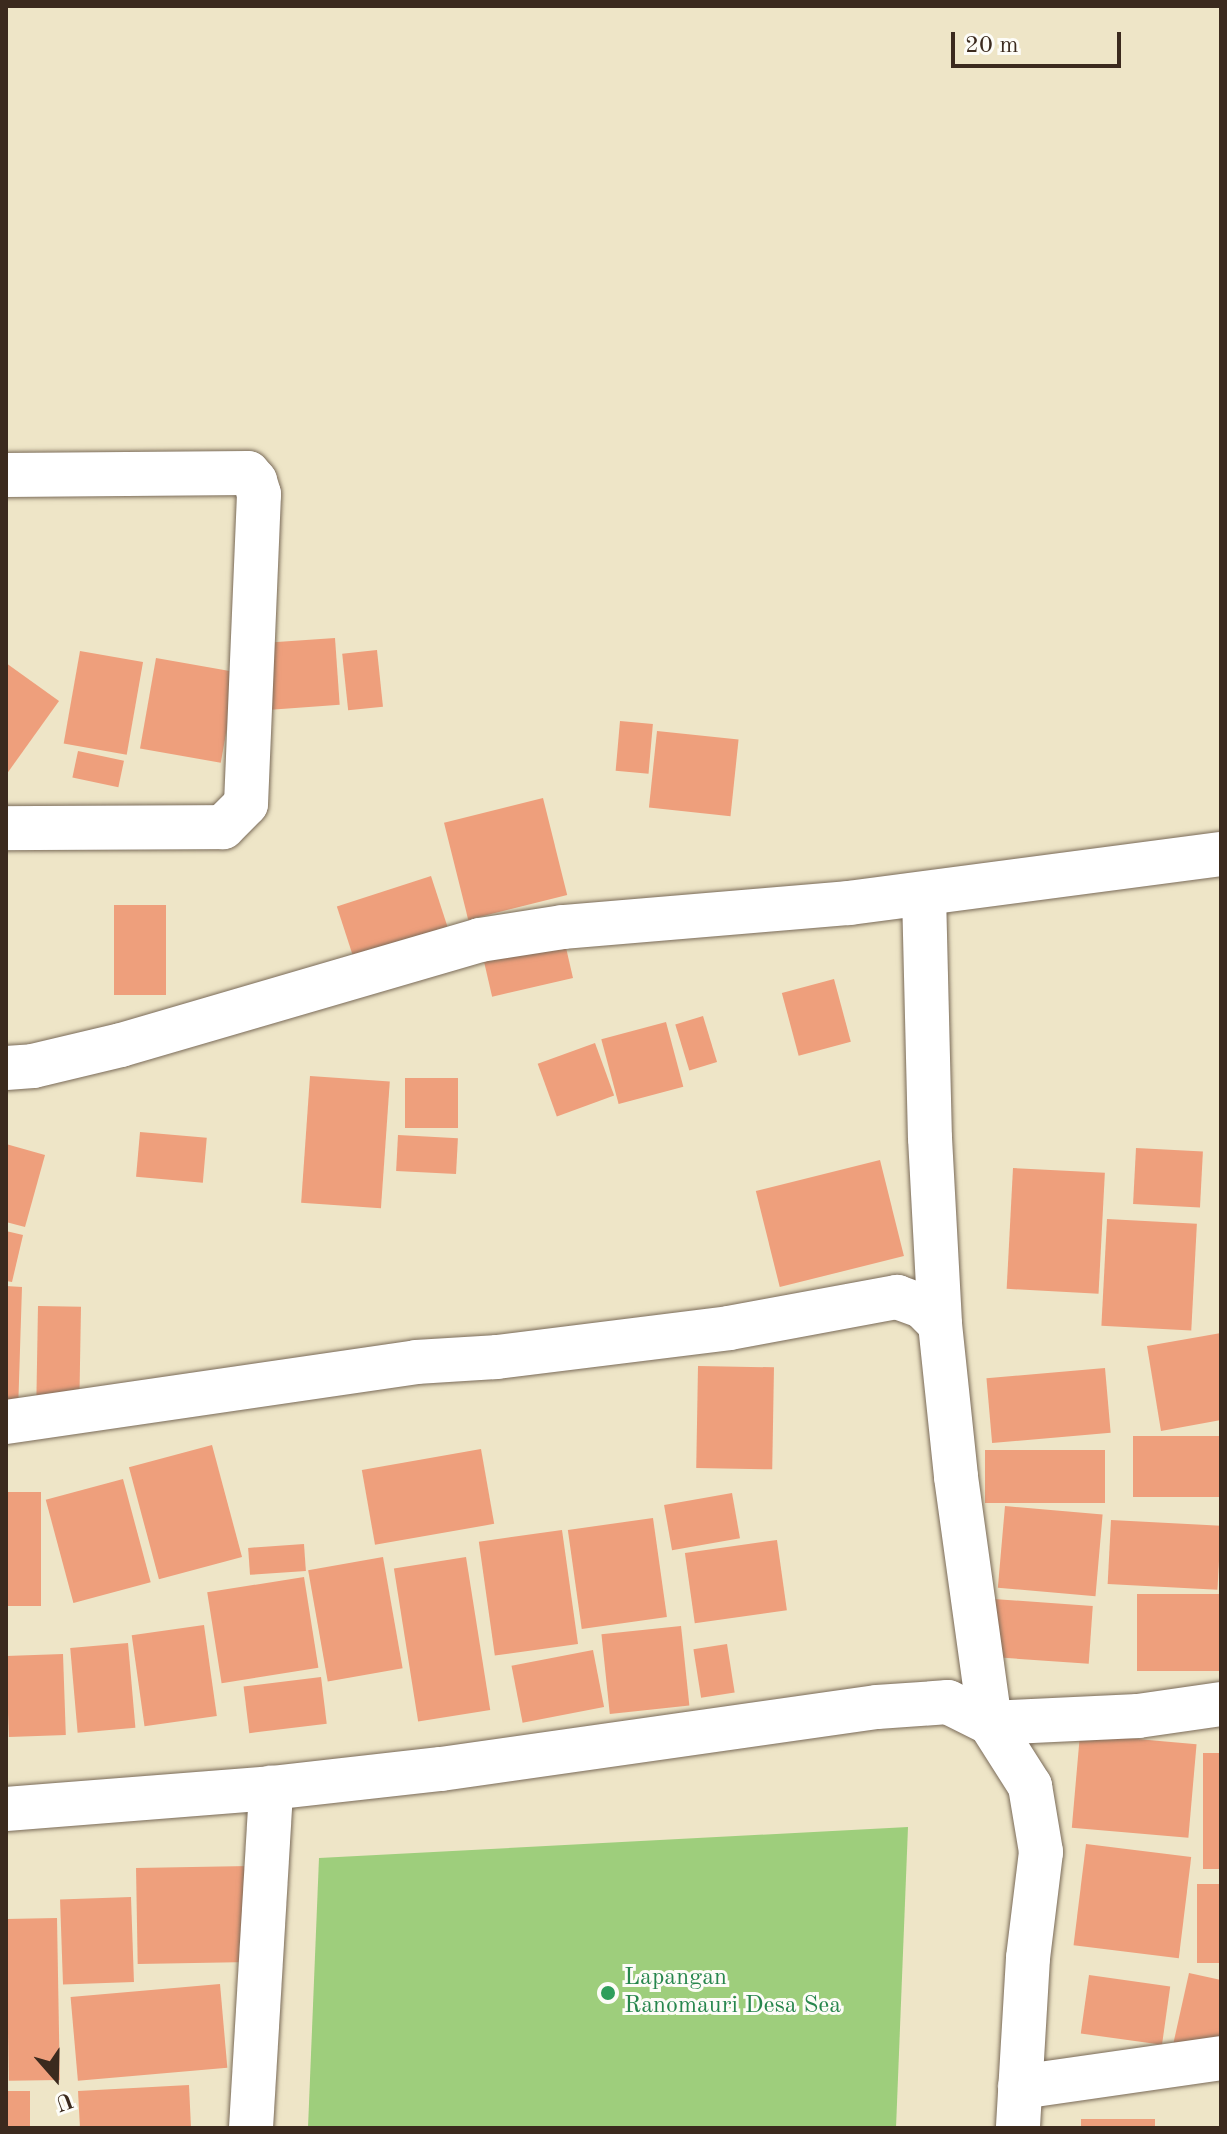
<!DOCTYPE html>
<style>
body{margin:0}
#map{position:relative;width:1227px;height:2134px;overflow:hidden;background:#eee5c7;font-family:"Old Standard TT",serif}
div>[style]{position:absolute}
.green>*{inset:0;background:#9ece7c}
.building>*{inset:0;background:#ee9f7c;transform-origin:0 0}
.roads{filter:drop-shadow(0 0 2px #7a6b59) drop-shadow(0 0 2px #7a6b59)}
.street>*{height:44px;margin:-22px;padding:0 22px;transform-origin:22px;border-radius:22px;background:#fff}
.dots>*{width:22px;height:22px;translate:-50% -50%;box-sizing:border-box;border:4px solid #fdfcf7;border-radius:50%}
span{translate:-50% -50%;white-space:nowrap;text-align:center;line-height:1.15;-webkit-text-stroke:6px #fdfcf7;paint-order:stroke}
.leisure-label{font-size:24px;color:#27864d}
.left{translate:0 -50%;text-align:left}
.frame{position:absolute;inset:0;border:8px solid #3b2a1e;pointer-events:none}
.north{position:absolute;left:16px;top:2038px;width:80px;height:80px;-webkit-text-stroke:6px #fdfcf7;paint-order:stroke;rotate:160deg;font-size:22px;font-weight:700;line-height:32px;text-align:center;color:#3b2a1e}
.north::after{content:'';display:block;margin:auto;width:28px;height:36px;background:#3b2a1e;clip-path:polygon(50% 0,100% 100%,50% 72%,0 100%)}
.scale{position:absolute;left:951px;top:32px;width:170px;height:36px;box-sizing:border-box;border:4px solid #3b2a1e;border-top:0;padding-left:10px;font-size:24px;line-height:28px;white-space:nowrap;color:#3b2a1e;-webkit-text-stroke:6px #fdfcf7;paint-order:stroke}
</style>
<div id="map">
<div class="green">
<i style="clip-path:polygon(908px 1827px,896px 2128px,308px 2128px,319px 1858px)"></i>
</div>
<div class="building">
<i style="left:335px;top:638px;width:67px;height:69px;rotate:86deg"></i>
<i style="left:377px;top:650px;width:57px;height:35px;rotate:84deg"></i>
<i style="left:80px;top:651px;width:64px;height:94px;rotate:10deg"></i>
<i style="left:156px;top:658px;width:82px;height:92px;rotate:10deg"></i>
<i style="clip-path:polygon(6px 663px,59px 701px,6px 775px)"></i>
<i style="left:620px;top:721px;width:33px;height:50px;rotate:5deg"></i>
<i style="left:657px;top:731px;width:82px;height:77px;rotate:6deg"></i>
<i style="left:78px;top:751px;width:47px;height:27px;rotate:12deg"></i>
<i style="left:543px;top:798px;width:100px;height:102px;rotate:76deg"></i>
<i style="left:431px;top:876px;width:66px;height:99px;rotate:72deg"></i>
<i style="left:114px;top:905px;width:52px;height:90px"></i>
<i style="left:564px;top:939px;width:40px;height:83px;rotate:77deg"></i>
<i style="left:834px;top:979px;width:65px;height:54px;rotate:75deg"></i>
<i style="left:703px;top:1016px;width:48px;height:29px;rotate:73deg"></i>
<i style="left:666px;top:1022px;width:67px;height:67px;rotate:75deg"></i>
<i style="left:595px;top:1043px;width:56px;height:61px;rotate:70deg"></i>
<i style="left:310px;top:1076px;width:80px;height:127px;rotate:4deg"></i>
<i style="left:405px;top:1078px;width:53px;height:50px"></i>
<i style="left:140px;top:1132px;width:67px;height:45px;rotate:5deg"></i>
<i style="left:398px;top:1135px;width:60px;height:36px;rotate:3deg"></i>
<i style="clip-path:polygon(6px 1144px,45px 1155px,25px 1227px,6px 1222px)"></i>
<i style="left:1136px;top:1148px;width:67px;height:56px;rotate:3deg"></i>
<i style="left:880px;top:1160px;width:99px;height:128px;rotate:76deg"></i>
<i style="left:1013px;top:1168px;width:92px;height:121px;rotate:3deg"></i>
<i style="left:1107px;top:1219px;width:90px;height:107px;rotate:3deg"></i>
<i style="clip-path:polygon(6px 1231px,23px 1235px,12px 1282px,6px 1281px)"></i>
<i style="clip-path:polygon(6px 1286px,22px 1287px,18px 1412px,6px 1411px)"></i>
<i style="left:38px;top:1306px;width:43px;height:94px;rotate:1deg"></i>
<i style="clip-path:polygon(1221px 1333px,1221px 1420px,1161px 1431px,1147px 1346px)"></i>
<i style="left:698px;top:1366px;width:76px;height:102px;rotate:1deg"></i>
<i style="left:1105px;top:1368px;width:65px;height:119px;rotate:85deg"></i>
<i style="left:1221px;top:1436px;width:61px;height:88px;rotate:90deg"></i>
<i style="left:212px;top:1445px;width:116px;height:86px;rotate:75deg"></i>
<i style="left:481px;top:1449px;width:76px;height:121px;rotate:80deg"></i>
<i style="left:1105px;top:1450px;width:53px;height:120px;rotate:90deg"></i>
<i style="left:123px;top:1479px;width:107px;height:80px;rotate:75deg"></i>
<i style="left:6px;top:1492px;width:35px;height:114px"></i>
<i style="left:732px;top:1493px;width:46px;height:69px;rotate:80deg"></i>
<i style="left:1005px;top:1506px;width:98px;height:82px;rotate:5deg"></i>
<i style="left:653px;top:1518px;width:100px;height:86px;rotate:82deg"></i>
<i style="left:1111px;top:1520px;width:110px;height:64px;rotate:3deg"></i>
<i style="left:562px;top:1530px;width:115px;height:84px;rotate:82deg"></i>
<i style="left:777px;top:1540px;width:71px;height:93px;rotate:82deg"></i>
<i style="left:304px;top:1544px;width:27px;height:56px;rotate:86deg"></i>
<i style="left:383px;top:1557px;width:113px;height:76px;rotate:80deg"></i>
<i style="left:466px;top:1557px;width:155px;height:73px;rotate:81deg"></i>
<i style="left:304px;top:1577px;width:92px;height:98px;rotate:81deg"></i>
<i style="left:1137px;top:1594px;width:84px;height:77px"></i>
<i style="left:994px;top:1599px;width:99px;height:58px;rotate:4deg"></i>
<i style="left:204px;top:1625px;width:92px;height:73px;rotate:82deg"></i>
<i style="left:681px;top:1626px;width:80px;height:80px;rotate:84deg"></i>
<i style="left:128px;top:1643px;width:85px;height:58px;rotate:85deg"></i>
<i style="left:727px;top:1644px;width:49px;height:34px;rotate:81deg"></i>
<i style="left:593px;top:1650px;width:58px;height:83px;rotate:79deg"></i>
<i style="left:63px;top:1654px;width:81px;height:57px;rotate:88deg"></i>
<i style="left:321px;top:1677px;width:47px;height:78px;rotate:83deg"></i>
<i style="left:1080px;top:1734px;width:117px;height:94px;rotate:5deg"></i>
<i style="left:1203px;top:1753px;width:18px;height:116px"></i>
<i style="left:1086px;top:1844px;width:106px;height:102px;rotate:7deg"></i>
<i style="left:249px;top:1866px;width:96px;height:113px;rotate:89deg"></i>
<i style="left:1197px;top:1884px;width:24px;height:79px"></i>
<i style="left:131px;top:1897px;width:85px;height:71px;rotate:88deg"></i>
<i style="left:57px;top:1918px;width:162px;height:51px;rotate:89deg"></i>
<i style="clip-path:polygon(1189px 1973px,1221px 1980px,1221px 2046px,1173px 2045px)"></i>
<i style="left:1089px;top:1975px;width:82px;height:59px;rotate:8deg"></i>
<i style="left:220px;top:1984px;width:84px;height:150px;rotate:85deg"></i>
<i style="clip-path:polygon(189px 2085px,191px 2128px,80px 2128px,78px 2091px)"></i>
<i style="left:6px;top:2091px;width:24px;height:37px"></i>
<i style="left:1081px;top:2119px;width:74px;height:9px"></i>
</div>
<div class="roads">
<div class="street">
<i style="left:6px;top:475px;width:242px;rotate:-0.5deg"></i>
<i style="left:248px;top:473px;width:11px;rotate:49deg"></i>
<i style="left:255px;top:481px;width:14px;rotate:73deg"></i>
<i style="left:259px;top:494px;width:310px;rotate:92.4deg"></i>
<i style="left:246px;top:804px;width:33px;rotate:135deg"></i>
<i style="left:223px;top:827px;width:217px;rotate:179.7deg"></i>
<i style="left:924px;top:894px;width:244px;rotate:88.6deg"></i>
<i style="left:930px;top:1138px;width:186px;rotate:86.9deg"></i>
<i style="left:6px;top:1068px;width:27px;rotate:-4deg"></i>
<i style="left:33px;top:1066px;width:90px;rotate:-13.4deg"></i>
<i style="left:121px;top:1045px;width:374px;rotate:-16.3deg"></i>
<i style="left:480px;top:940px;width:84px;rotate:-8.9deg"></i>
<i style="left:563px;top:927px;width:287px;rotate:-4.8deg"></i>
<i style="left:849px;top:903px;width:375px;rotate:-7.5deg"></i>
<i style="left:6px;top:1422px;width:414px;rotate:-8.3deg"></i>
<i style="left:416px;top:1362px;width:81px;rotate:-3.5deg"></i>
<i style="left:497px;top:1357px;width:234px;rotate:-7.1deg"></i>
<i style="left:729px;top:1328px;width:171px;rotate:-10.5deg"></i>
<i style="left:897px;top:1297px;width:27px;rotate:20deg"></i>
<i style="left:922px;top:1306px;width:25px;rotate:45deg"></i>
<i style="left:940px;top:1324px;width:154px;rotate:84deg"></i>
<i style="left:956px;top:1477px;width:248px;rotate:82.1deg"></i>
<i style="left:990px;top:1723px;width:75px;rotate:57.6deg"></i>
<i style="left:1030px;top:1786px;width:67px;rotate:80.5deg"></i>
<i style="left:1041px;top:1852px;width:107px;rotate:97deg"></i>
<i style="left:1028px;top:1958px;width:170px;rotate:93.4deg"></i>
<i style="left:6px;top:1809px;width:266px;rotate:-4.5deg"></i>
<i style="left:271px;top:1788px;width:171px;rotate:-6.4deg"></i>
<i style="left:441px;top:1769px;width:440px;rotate:-8.1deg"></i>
<i style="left:877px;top:1707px;width:71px;rotate:-4deg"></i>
<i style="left:948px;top:1702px;width:47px;rotate:26.6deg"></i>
<i style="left:990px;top:1723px;width:148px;rotate:-2.7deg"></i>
<i style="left:1138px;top:1716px;width:84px;rotate:-8.2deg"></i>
<i style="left:1020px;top:2087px;width:203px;rotate:-8.2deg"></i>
<i style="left:251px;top:2128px;width:341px;rotate:-86.6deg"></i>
</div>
</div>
<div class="dots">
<i style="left:608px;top:1993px;background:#2e9e5b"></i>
</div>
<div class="leisure-label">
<span class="left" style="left:624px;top:1993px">Lapangan<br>Ranomauri Desa Sea</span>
</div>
<div class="frame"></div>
<div class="north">U</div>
<div class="scale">20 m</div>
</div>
